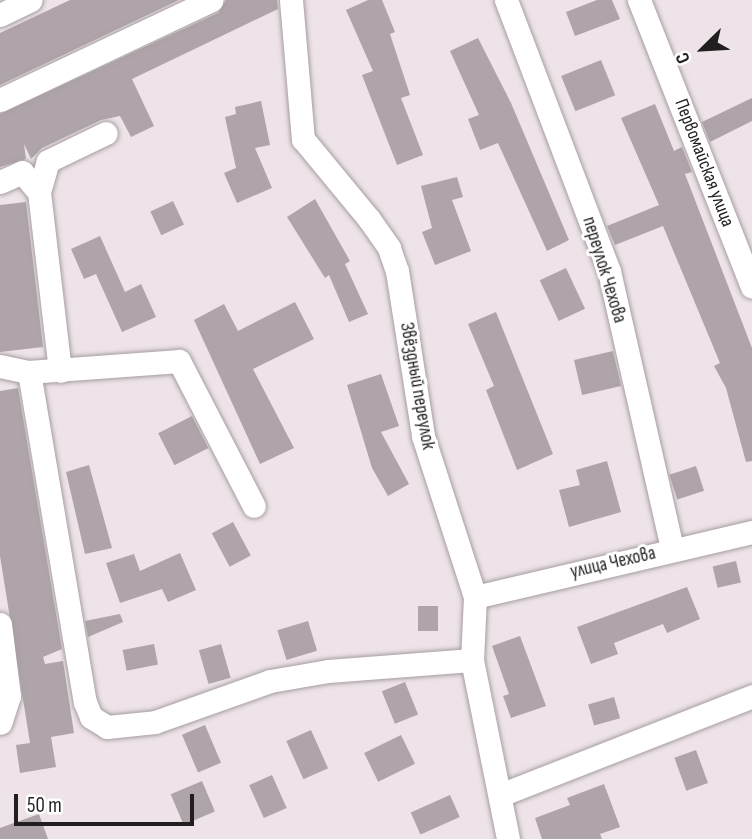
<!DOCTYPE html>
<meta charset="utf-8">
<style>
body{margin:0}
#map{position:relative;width:752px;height:839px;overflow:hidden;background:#ede3e8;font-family:"Sofia Sans Condensed",sans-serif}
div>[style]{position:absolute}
.building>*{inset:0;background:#aea4a9;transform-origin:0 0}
.roads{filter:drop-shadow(0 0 2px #a69da2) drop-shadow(0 0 2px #a69da2)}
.minor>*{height:23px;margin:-11.5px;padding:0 11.5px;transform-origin:11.5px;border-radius:11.5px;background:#fff}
span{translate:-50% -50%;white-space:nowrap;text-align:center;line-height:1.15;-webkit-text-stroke:6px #fff;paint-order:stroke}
.street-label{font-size:19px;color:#211e1f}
.north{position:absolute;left:668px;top:14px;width:70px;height:70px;-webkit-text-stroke:5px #fff;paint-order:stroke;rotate:246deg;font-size:19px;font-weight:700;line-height:28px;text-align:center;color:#211e1f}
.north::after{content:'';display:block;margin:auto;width:24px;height:32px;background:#211e1f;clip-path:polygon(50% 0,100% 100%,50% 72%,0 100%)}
.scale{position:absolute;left:14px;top:794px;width:180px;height:32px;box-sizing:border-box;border:4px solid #211e1f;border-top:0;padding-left:9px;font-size:21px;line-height:24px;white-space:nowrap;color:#211e1f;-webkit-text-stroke:5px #fff;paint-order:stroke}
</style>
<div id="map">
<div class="building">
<i style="clip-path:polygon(70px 0,179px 0,0 85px,0 33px)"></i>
<i style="clip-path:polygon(226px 0,277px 0,278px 9px,132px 79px,154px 126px,131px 137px,120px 116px,101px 120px,42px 148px,31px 159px,24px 144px,26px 159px,0 167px,0 114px,218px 13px)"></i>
<i style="clip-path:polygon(368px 0,382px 0,395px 32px,390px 34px,410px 95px,401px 98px,423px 155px,397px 165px,362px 75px,373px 71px,346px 10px)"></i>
<i style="clip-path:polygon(597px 0,612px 0,620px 19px,575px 36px,566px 12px)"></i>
<i style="clip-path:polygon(478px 38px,511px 103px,569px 240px,547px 251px,498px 143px,480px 150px,468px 119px,479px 115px,450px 51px)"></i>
<i style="left:601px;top:60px;width:38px;height:43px;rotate:68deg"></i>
<i style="clip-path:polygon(752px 98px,752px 121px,710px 142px,702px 122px)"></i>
<i style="clip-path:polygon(261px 101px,270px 145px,255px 148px,272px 188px,237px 203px,224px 173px,236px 168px,225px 117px,236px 114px,235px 107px)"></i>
<i style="clip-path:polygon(655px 104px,674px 151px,682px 147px,692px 172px,685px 174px,752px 348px,752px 461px,746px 462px,726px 388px,714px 366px,720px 363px,663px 226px,615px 245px,607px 226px,659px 205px,621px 118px)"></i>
<i style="clip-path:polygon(457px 177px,463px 197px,452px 200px,471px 251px,435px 265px,422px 232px,432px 228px,421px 186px)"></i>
<i style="clip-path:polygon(315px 199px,350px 261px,345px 264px,368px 314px,349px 322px,329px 275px,325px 278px,287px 217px)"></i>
<i style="left:173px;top:201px;width:26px;height:25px;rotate:65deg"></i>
<i style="clip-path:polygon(26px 202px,43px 347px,0 352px,0 205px)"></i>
<i style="clip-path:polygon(100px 236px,125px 292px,141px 284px,156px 317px,122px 332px,96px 274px,84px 279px,71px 249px)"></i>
<i style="left:566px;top:268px;width:45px;height:29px;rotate:65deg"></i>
<i style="clip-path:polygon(295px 302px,314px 339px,253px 369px,294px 448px,260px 464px,194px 320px,224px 304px,238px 331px)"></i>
<i style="clip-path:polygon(496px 312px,553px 454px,517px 470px,486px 390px,494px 386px,468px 324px)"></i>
<i style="left:613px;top:351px;width:36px;height:40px;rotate:77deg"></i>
<i style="clip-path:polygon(381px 374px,399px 426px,381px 432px,409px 484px,388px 496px,372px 468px,347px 385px)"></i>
<i style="clip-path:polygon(18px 388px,62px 649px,43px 657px,45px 664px,63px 661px,74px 733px,51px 737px,56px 767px,20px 773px,16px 745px,30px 743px,0 556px,0 391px)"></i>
<i style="left:192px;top:416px;width:36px;height:38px;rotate:63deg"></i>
<i style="clip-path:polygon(607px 461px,621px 512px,569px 527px,559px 490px,580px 485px,576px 470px)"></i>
<i style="clip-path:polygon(89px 465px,112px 548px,85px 554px,66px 472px)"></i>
<i style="left:696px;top:466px;width:26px;height:28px;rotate:72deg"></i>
<i style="left:233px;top:522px;width:38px;height:24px;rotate:62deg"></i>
<i style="clip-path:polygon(180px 553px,196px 590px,168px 602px,162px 589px,120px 603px,106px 563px,134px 554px,140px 571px)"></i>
<i style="left:736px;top:561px;width:22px;height:24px;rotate:77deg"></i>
<i style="clip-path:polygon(687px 587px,700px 619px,667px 633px,663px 624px,614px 643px,618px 654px,591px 664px,577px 627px)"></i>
<i style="left:418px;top:606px;width:20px;height:25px"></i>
<i style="clip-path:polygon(120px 614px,123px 622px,88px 637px,85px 621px)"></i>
<i style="left:308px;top:621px;width:31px;height:32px;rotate:73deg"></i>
<i style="clip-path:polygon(520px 636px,546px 706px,511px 718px,503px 696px,509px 694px,492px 646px)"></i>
<i style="left:154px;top:644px;width:21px;height:32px;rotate:79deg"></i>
<i style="left:221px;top:644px;width:35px;height:23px;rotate:74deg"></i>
<i style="left:405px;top:682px;width:35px;height:25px;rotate:68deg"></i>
<i style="left:614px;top:697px;width:22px;height:27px;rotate:74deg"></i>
<i style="left:205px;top:725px;width:41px;height:25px;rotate:67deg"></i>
<i style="left:311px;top:730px;width:42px;height:27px;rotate:66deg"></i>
<i style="left:401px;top:735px;width:32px;height:41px;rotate:64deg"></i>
<i style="left:696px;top:750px;width:35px;height:23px;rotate:70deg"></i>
<i style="left:272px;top:775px;width:36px;height:25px;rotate:66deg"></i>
<i style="left:202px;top:781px;width:33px;height:34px;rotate:67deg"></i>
<i style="clip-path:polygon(604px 784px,620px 827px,600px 834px,602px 839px,542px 839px,535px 818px,570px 805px,567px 798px)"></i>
<i style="left:450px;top:795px;width:24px;height:43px;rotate:66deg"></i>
<i style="clip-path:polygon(39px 814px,48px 839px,0 839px,0 828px)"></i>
</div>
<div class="roads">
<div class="minor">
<i style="left:291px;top:0;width:140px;rotate:85.1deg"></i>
<i style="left:303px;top:139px;width:104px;rotate:50.5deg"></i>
<i style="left:369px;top:219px;width:35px;rotate:55deg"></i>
<i style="left:389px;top:248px;width:24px;rotate:71deg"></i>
<i style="left:397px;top:271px;width:167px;rotate:81deg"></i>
<i style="left:423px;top:436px;width:169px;rotate:72.1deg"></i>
<i style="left:475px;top:597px;width:63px;rotate:92.7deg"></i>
<i style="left:472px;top:660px;width:183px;rotate:78.6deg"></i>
<i style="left:506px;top:0;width:290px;rotate:69.2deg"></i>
<i style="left:609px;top:271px;width:285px;rotate:77.2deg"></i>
<i style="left:639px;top:0;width:308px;rotate:68.5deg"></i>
<i style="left:0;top:15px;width:34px;rotate:-26deg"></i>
<i style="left:0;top:100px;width:234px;rotate:-25.3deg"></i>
<i style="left:0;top:182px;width:24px;rotate:-24deg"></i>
<i style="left:22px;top:172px;width:26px;rotate:50deg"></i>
<i style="left:39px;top:192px;width:180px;rotate:83.3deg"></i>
<i style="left:39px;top:192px;width:32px;rotate:-74deg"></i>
<i style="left:48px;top:161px;width:64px;rotate:-25.8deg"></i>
<i style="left:0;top:366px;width:30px;rotate:12deg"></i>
<i style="left:29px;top:372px;width:335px;rotate:80.4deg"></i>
<i style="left:85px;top:702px;width:16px;rotate:68deg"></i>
<i style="left:91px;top:717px;width:19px;rotate:32deg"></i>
<i style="left:107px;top:727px;width:48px;rotate:-5.9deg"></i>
<i style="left:155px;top:722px;width:122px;rotate:-19.6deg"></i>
<i style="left:270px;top:681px;width:59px;rotate:-9.8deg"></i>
<i style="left:328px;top:671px;width:144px;rotate:-4.4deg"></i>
<i style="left:29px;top:372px;width:150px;rotate:-4.2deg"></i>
<i style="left:179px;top:361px;width:163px;rotate:62.7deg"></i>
<i style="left:475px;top:597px;width:285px;rotate:-13.2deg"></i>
<i style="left:0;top:624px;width:73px;rotate:82.9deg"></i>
<i style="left:9px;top:696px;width:28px;rotate:108deg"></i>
<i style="left:500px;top:795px;width:271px;rotate:-21.4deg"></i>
</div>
</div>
<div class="street-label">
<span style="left:704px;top:163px;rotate:69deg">Первомайская улица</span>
<span style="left:604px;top:270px;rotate:73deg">переулок Чехова</span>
<span style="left:417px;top:386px;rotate:80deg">Звёздный переулок</span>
<span style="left:613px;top:563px;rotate:-13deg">улица Чехова</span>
</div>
<div class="north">С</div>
<div class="scale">50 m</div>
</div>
